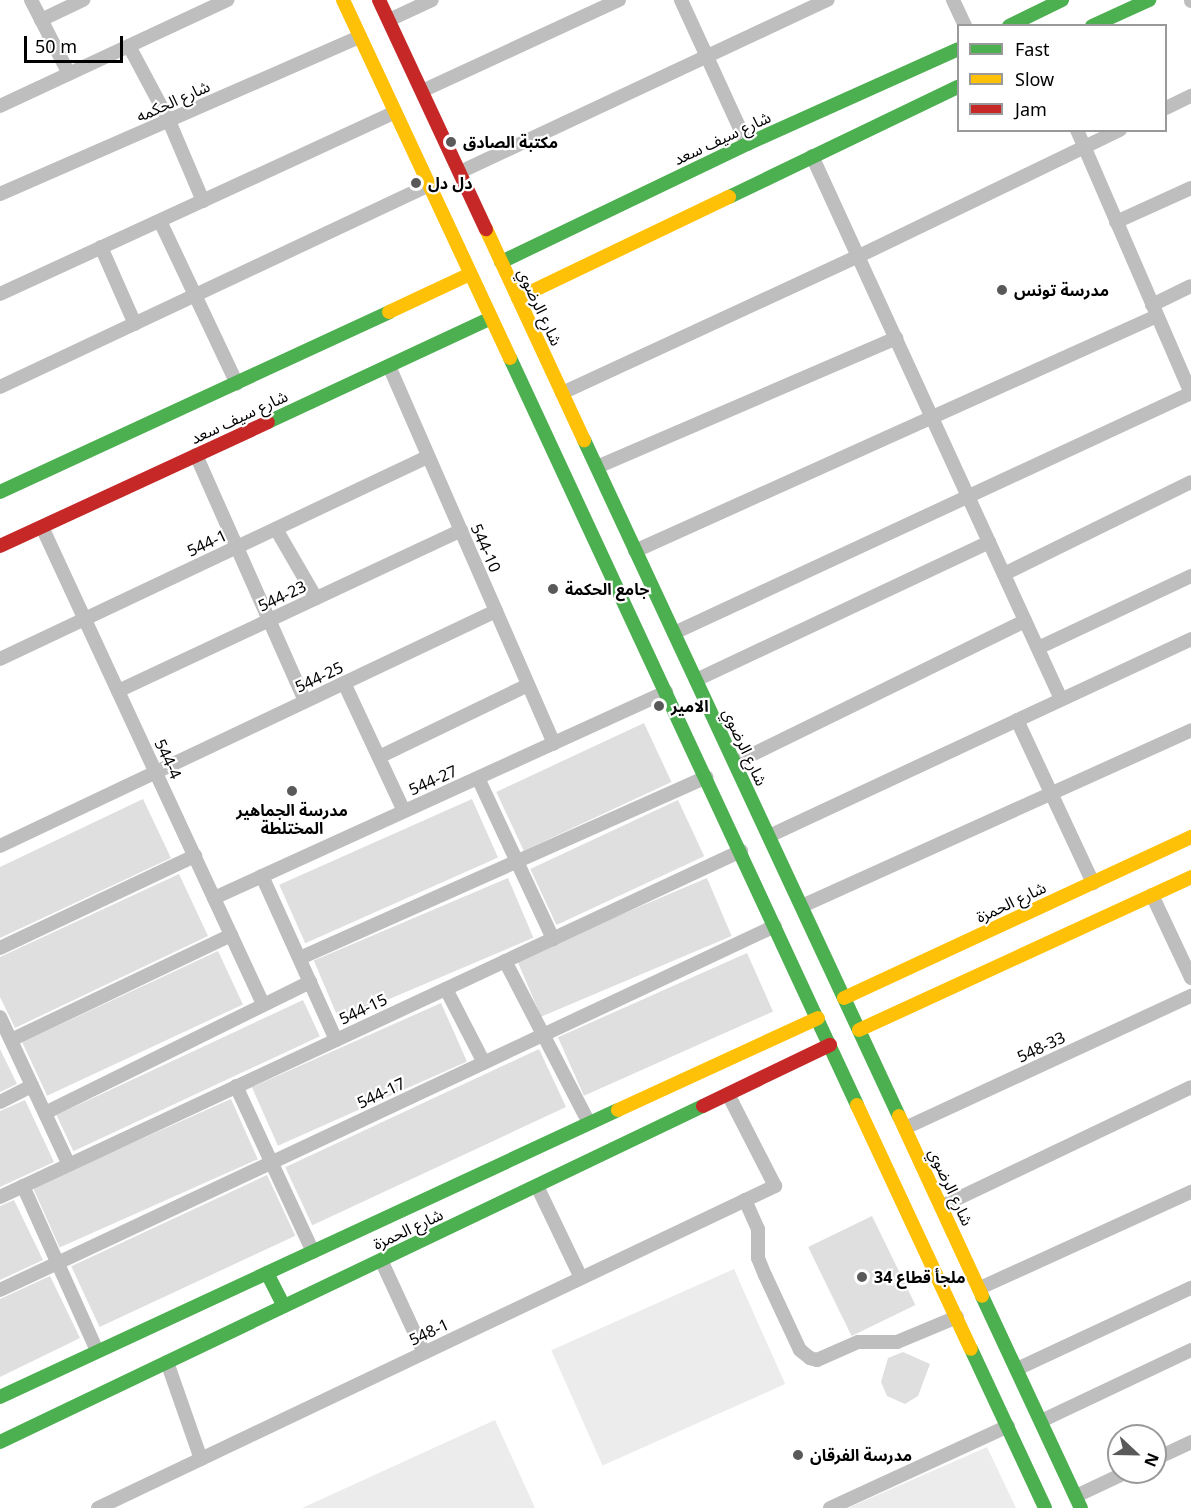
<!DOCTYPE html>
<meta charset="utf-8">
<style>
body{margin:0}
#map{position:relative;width:1191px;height:1508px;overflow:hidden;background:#fff;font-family:"Noto Sans","Noto Sans Arabic",sans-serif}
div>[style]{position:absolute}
.green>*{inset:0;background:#ececec;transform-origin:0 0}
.building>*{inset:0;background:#dfdfdf;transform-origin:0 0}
.street>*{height:14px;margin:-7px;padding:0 7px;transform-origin:7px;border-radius:7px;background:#bebebe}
.fast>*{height:14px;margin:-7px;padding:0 7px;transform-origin:7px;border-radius:7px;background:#4caf50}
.slow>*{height:14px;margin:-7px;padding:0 7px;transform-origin:7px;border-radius:7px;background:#ffc107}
.jam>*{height:14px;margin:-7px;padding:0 7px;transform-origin:7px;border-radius:7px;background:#c62828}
.dots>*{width:16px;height:16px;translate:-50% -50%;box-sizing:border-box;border:3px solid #fff;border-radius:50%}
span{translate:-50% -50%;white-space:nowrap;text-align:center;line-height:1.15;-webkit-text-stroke:4.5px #fff;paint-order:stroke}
.street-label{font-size:16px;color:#000}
.poi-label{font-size:16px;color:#000;font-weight:700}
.left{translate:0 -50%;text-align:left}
.legend{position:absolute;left:957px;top:24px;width:210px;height:108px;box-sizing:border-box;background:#fff;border:2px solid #999;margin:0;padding:8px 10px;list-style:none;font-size:18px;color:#000}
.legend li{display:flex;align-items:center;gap:12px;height:30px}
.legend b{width:30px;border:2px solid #999}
.north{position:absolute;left:1107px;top:1424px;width:60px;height:60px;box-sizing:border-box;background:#fff;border:2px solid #999;border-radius:50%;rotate:112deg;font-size:16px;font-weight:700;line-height:24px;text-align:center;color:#000}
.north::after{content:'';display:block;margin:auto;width:21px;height:27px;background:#595959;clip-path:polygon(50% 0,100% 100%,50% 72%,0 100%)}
.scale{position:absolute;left:24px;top:36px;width:99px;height:27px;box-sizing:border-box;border:3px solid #000;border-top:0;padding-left:8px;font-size:18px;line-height:21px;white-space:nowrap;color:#000;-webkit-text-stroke:4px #fff;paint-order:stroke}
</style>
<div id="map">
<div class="green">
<i style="left:734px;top:1269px;width:126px;height:200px;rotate:66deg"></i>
<i style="clip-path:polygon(495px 1420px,535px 1508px,302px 1508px)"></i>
<i style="clip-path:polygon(987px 1447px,1016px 1508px,848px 1508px)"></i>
</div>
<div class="building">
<i style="left:644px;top:723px;width:65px;height:163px;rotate:65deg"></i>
<i style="clip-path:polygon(143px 799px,171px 858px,0 938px,0 867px)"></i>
<i style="left:472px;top:799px;width:64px;height:211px;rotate:66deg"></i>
<i style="left:678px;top:800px;width:62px;height:163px;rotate:65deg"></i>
<i style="clip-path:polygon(179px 874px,208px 936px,15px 1028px,0 997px,0 957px)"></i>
<i style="left:508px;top:878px;width:65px;height:211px;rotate:67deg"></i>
<i style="left:707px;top:878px;width:63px;height:207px;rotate:67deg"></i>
<i style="left:218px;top:951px;width:59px;height:216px;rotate:65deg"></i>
<i style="left:747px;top:953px;width:64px;height:207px;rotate:66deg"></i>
<i style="left:303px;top:1000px;width:40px;height:272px;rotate:65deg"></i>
<i style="left:441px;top:1003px;width:64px;height:207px;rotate:66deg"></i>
<i style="clip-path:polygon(0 1049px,17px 1084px,0 1092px)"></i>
<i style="left:539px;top:1049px;width:64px;height:280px;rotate:65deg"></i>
<i style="left:231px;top:1099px;width:66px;height:217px;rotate:66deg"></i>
<i style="clip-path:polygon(25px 1100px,54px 1162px,0 1187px,0 1111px)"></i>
<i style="left:267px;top:1175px;width:67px;height:216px;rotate:65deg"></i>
<i style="clip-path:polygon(14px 1200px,43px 1260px,0 1280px,0 1206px)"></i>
<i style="left:872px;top:1216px;width:99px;height:71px;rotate:64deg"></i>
<i style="clip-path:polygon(50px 1276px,80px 1338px,0 1377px,0 1299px)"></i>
<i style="clip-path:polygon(903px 1352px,930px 1364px,918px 1396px,905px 1404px,887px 1396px,881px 1382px,888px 1358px)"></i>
</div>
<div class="street">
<i style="left:31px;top:0;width:83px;rotate:62.8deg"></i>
<i style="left:681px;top:0;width:158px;rotate:65.4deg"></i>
<i style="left:953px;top:0;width:29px;rotate:65deg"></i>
<i style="left:1191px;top:0;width:1px;rotate:90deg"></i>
<i style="left:41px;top:20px;width:47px;rotate:-25.5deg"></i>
<i style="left:389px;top:20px;width:47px;rotate:-24.9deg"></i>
<i style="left:129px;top:46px;width:85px;rotate:61.9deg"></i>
<i style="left:169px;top:121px;width:87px;rotate:67deg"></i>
<i style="left:422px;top:91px;width:217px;rotate:-24.8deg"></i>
<i style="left:0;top:106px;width:251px;rotate:-25deg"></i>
<i style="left:1166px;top:108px;width:28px;rotate:-26deg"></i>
<i style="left:1077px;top:130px;width:288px;rotate:66.6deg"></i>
<i style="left:812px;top:156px;width:597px;rotate:65.37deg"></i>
<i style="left:460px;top:172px;width:406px;rotate:-25.1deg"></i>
<i style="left:0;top:194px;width:393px;rotate:-23.6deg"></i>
<i style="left:160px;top:221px;width:180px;rotate:64.7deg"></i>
<i style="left:1116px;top:222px;width:82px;rotate:-24.4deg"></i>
<i style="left:101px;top:247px;width:84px;rotate:66.2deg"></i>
<i style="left:0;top:294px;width:435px;rotate:-24.7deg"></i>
<i style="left:1152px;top:305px;width:43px;rotate:-26deg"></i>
<i style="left:389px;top:366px;width:412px;rotate:66.4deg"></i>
<i style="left:0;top:387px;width:474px;rotate:-25.2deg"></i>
<i style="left:562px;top:393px;width:327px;rotate:-24.8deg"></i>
<i style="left:859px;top:256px;width:290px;rotate:-25.8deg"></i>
<i style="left:196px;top:455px;width:269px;rotate:66.1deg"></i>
<i style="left:597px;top:467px;width:326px;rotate:-23.3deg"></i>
<i style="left:42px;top:527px;width:526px;rotate:65.14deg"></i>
<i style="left:276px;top:529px;width:80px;rotate:59.9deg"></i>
<i style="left:635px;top:551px;width:572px;rotate:-24.24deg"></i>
<i style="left:1004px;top:574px;width:208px;rotate:-26.2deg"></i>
<i style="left:674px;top:633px;width:570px;rotate:-24.9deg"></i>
<i style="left:1038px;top:648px;width:169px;rotate:-25.2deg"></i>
<i style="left:0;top:659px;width:473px;rotate:-25.3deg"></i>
<i style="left:696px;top:680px;width:324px;rotate:-25.2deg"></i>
<i style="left:344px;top:683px;width:141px;rotate:64.9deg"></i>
<i style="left:118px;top:691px;width:379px;rotate:-25.1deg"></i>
<i style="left:1017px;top:720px;width:180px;rotate:65deg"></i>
<i style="left:379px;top:757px;width:165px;rotate:-25.8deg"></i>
<i style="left:735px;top:763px;width:323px;rotate:-26.1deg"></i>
<i style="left:478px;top:778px;width:178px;rotate:65deg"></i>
<i style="left:769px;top:836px;width:466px;rotate:-25deg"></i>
<i style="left:0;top:846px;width:549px;rotate:-25.35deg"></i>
<i style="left:262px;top:876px;width:180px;rotate:65.7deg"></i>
<i style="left:1152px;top:895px;width:92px;rotate:64.8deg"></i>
<i style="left:214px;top:898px;width:497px;rotate:-24.5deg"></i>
<i style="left:802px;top:906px;width:427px;rotate:-24.3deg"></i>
<i style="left:0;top:948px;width:216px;rotate:-25.3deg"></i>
<i style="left:300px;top:958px;width:445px;rotate:-24deg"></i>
<i style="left:505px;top:961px;width:182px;rotate:62.6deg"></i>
<i style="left:446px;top:989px;width:83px;rotate:62.8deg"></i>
<i style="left:0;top:1017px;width:163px;rotate:65deg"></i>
<i style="left:11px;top:1040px;width:244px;rotate:-25.5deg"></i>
<i style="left:236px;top:1086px;width:183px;rotate:65.1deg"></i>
<i style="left:0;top:1102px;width:36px;rotate:-27deg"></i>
<i style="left:45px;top:1113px;width:296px;rotate:-26.3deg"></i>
<i style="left:905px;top:1128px;width:315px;rotate:-24.8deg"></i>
<i style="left:23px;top:1186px;width:181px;rotate:65.8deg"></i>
<i style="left:537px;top:1186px;width:102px;rotate:64.4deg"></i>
<i style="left:0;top:1197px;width:818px;rotate:-25.03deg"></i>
<i style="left:745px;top:1200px;width:32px;rotate:66deg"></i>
<i style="left:758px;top:1229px;width:29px;rotate:90deg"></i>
<i style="left:758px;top:1258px;width:18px;rotate:68deg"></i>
<i style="left:765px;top:1275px;width:83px;rotate:65deg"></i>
<i style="left:800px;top:1350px;width:13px;rotate:39deg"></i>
<i style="left:810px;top:1358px;width:7px;rotate:16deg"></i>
<i style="left:817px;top:1360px;width:45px;rotate:-23.7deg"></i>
<i style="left:858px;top:1342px;width:39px"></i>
<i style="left:897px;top:1342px;width:65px;rotate:-22.6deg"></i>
<i style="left:942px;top:1206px;width:276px;rotate:-25.5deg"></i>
<i style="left:381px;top:1260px;width:102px;rotate:65.2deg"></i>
<i style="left:980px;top:1288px;width:232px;rotate:-24.5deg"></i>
<i style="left:0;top:1290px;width:856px;rotate:-25.16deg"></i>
<i style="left:167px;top:1362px;width:103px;rotate:70.7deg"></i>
<i style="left:1017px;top:1369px;width:192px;rotate:-25deg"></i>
<i style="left:1041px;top:1421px;width:166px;rotate:-25.3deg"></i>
<i style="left:1155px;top:1459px;width:40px;rotate:-25deg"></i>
<i style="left:1076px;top:1496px;width:56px;rotate:-25.2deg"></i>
<i style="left:98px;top:1508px;width:750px;rotate:-25.44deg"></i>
<i style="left:775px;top:1186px;width:103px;rotate:-117.1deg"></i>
<i style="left:830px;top:1508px;width:196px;rotate:-24.7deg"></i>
</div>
<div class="fast">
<i style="left:1009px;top:26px;width:59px;rotate:-26.1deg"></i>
<i style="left:1092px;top:26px;width:63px;rotate:-24.5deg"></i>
<i style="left:729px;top:197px;width:254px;rotate:-25.7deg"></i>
<i style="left:501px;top:262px;width:273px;rotate:-25.6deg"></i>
<i style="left:747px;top:144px;width:231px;rotate:-24.2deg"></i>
<i style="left:510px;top:358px;width:824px;rotate:65.08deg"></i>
<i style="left:268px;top:422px;width:246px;rotate:-25deg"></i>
<i style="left:584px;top:440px;width:746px;rotate:65.02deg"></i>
<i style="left:0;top:492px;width:429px;rotate:-24.8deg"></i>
<i style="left:267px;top:1273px;width:37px;rotate:63deg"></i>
<i style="left:982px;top:1296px;width:234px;rotate:65deg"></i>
<i style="left:971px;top:1349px;width:175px;rotate:65deg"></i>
<i style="left:0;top:1397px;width:681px;rotate:-24.91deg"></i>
<i style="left:0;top:1442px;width:779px;rotate:-25.55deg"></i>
</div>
<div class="slow">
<i style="left:343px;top:0;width:395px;rotate:65deg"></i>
<i style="left:486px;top:229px;width:233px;rotate:65.1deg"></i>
<i style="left:518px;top:298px;width:234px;rotate:-25.6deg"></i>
<i style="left:389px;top:312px;width:89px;rotate:-25.1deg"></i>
<i style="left:844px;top:998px;width:383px;rotate:-24.9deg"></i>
<i style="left:859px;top:1030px;width:366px;rotate:-24.7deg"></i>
<i style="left:857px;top:1105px;width:269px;rotate:65deg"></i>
<i style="left:618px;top:1110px;width:220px;rotate:-24.7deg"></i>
<i style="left:899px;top:1116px;width:198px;rotate:65.2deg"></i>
</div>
<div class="jam">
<i style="left:379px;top:0;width:253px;rotate:65deg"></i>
<i style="left:0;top:546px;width:295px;rotate:-24.8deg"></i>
<i style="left:703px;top:1106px;width:141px;rotate:-25.7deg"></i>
</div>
<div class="dots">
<i style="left:451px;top:142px;background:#595959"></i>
<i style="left:416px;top:183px;background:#595959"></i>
<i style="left:1002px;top:290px;background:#595959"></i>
<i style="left:553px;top:589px;background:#595959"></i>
<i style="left:659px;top:706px;background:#595959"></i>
<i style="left:292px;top:791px;background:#595959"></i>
<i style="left:862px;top:1277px;background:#595959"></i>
<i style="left:798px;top:1455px;background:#595959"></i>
</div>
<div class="street-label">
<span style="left:173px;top:101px;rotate:-24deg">شارع الحكمه</span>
<span style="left:722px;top:138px;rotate:-25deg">شارع سيف سعد</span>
<span style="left:540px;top:307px;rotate:65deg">شارع الرضوي</span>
<span style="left:239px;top:417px;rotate:-25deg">شارع سيف سعد</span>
<span style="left:207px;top:543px;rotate:-25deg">544-1</span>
<span style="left:486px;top:548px;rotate:66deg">544-10</span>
<span style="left:282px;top:596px;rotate:-25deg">544-23</span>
<span style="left:319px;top:677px;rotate:-25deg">544-25</span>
<span style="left:745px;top:747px;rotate:65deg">شارع الرضوي</span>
<span style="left:168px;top:759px;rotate:65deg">544-4</span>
<span style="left:433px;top:780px;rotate:-24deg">544-27</span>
<span style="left:1011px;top:902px;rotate:-25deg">شارع الحمزة</span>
<span style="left:363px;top:1009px;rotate:-25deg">544-15</span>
<span style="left:1041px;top:1047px;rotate:-25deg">548-33</span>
<span style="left:381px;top:1093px;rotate:-25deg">544-17</span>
<span style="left:951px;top:1187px;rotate:65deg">شارع الرضوي</span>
<span style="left:408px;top:1229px;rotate:-25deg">شارع الحمزة</span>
<span style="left:429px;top:1332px;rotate:-25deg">548-1</span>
</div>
<div class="poi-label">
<span class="left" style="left:463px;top:142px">مكتبة الصادق</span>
<span class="left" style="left:428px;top:183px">دل دل</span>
<span class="left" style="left:1014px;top:290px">مدرسة تونس</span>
<span class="left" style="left:565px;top:589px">جامع الحكمة</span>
<span class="left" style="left:671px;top:706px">الامير</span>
<span style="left:292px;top:819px">مدرسة الجماهير<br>المختلطة</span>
<span class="left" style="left:874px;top:1277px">ملجأ قطاع 34</span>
<span class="left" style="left:810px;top:1455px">مدرسة الفرقان</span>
</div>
<ul class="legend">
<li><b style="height:8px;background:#4caf50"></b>Fast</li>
<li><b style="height:8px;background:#ffc107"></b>Slow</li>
<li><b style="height:8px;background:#c62828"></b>Jam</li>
</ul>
<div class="north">N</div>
<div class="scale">50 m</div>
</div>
